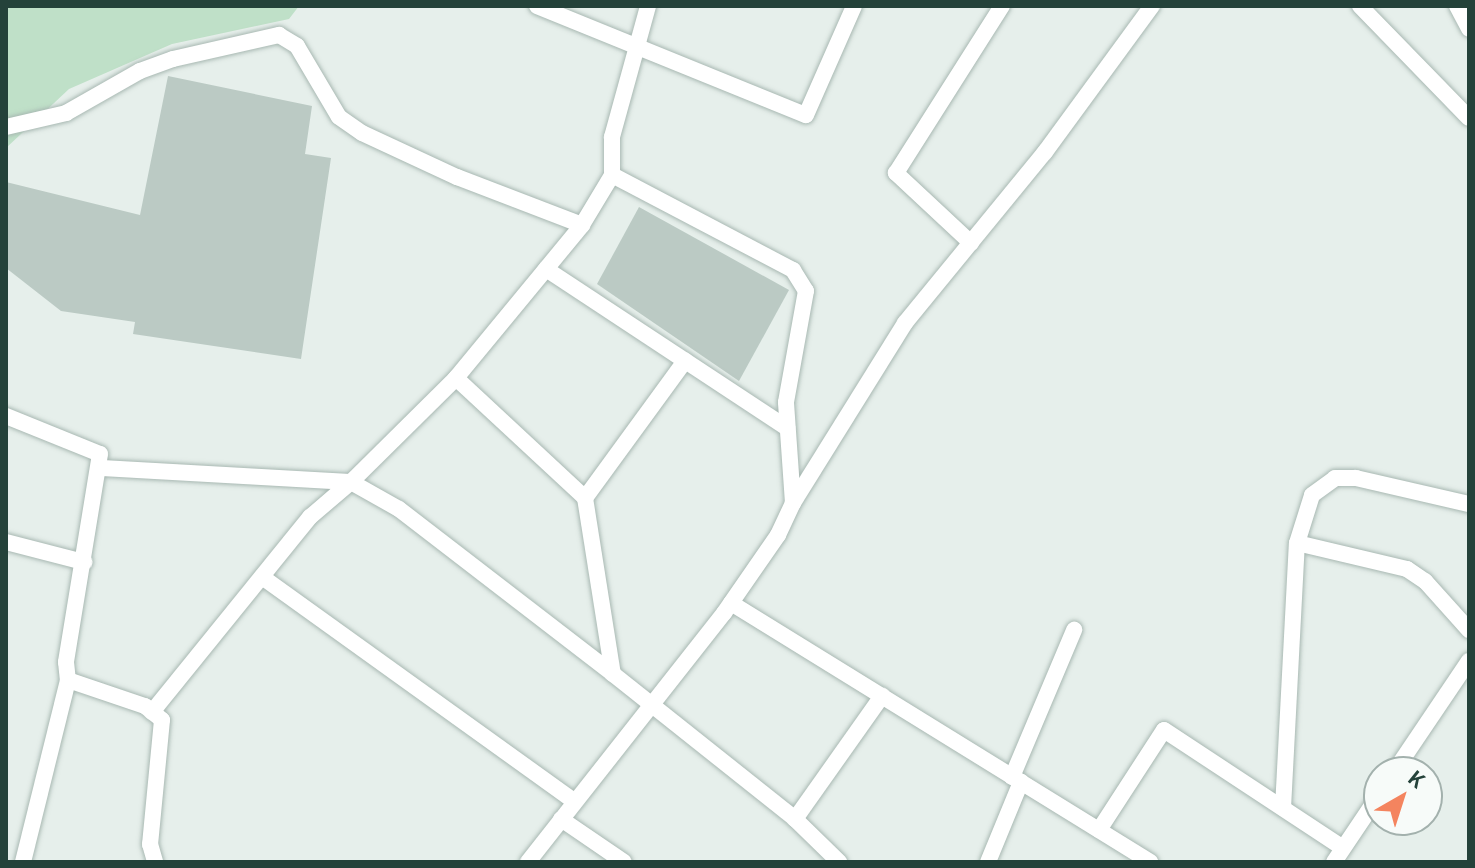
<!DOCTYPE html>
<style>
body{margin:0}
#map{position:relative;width:1475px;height:868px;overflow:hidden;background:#e6efeb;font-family:"Archivo Narrow",sans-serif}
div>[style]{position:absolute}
.green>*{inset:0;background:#bfe0c8}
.building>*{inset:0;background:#bbcac4}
.roads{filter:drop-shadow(0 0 2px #a8b8b2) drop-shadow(0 0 2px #a8b8b2)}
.minor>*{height:16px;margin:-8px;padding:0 8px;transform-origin:8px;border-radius:8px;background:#fff}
span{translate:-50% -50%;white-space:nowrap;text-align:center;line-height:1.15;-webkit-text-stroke:7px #f7fbf9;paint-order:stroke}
.frame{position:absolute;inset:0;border:8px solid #24423a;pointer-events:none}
.north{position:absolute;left:1363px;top:756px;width:80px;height:80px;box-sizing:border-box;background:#f7fbf9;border:2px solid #a3b1ad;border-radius:50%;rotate:39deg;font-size:22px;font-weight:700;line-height:32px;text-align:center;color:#24423a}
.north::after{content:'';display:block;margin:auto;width:28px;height:36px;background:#f4845f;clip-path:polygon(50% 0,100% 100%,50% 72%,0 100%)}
</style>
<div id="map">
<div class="green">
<i style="clip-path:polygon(6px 6px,299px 6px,289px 19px,172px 44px,69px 89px,6px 148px)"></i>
</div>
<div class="building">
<i style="clip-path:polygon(168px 76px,312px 106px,305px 154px,331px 158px,301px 359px,133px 334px,135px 322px,61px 311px,6px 268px,6px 182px,140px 215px)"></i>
<i style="clip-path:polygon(639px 207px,789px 290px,739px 381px,597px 284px)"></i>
</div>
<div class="roads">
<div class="minor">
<i style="left:537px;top:6px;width:290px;rotate:22.1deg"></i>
<i style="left:806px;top:115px;width:119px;rotate:-66.2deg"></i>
<i style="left:1360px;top:6px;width:156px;rotate:45.8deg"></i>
<i style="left:1457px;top:6px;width:26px;rotate:62deg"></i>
<i style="left:6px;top:127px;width:62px;rotate:-13.1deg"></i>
<i style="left:66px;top:113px;width:85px;rotate:-29.6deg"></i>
<i style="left:140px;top:71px;width:35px;rotate:-20deg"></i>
<i style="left:173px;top:59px;width:109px;rotate:-12.8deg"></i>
<i style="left:279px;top:35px;width:21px;rotate:31deg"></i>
<i style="left:297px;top:46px;width:82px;rotate:59.4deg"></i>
<i style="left:339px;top:117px;width:28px;rotate:35deg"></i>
<i style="left:362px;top:133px;width:105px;rotate:24.9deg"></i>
<i style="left:457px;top:177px;width:134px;rotate:21deg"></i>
<i style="left:582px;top:225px;width:58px;rotate:-59deg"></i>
<i style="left:612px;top:175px;width:38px;rotate:-90deg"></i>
<i style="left:612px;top:137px;width:136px;rotate:-74.6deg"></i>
<i style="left:971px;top:243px;width:103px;rotate:-137deg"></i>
<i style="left:896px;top:173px;width:198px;rotate:-57.6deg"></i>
<i style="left:546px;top:269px;width:289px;rotate:33.4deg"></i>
<i style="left:456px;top:378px;width:176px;rotate:42.9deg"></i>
<i style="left:585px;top:498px;width:178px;rotate:81deg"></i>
<i style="left:6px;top:416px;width:101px;rotate:22deg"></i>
<i style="left:100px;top:454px;width:211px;rotate:99.3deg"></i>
<i style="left:66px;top:662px;width:18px;rotate:84deg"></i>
<i style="left:68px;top:680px;width:81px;rotate:18.7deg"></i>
<i style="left:145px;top:706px;width:22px;rotate:39deg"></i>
<i style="left:162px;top:720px;width:125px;rotate:95.5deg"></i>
<i style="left:150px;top:844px;width:19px;rotate:74deg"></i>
<i style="left:101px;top:468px;width:250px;rotate:3.2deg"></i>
<i style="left:351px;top:482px;width:148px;rotate:-44.7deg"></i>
<i style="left:456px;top:378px;width:198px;rotate:-50.5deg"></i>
<i style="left:585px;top:498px;width:170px;rotate:-53.9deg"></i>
<i style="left:793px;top:503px;width:212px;rotate:-58.1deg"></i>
<i style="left:905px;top:323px;width:221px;rotate:-50.7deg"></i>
<i style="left:1045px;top:152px;width:181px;rotate:-53.8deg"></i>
<i style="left:6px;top:542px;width:81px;rotate:14.4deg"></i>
<i style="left:1297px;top:543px;width:113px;rotate:13.3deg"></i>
<i style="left:1407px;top:569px;width:22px;rotate:34deg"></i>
<i style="left:1425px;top:581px;width:66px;rotate:48.1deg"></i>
<i style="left:262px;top:577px;width:385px;rotate:35.7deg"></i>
<i style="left:731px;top:603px;width:493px;rotate:31.7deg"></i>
<i style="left:152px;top:712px;width:251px;rotate:-51deg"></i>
<i style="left:310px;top:517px;width:54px;rotate:-40.5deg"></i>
<i style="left:351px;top:482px;width:55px;rotate:29.4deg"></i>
<i style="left:399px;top:509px;width:270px;rotate:37.6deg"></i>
<i style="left:613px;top:674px;width:233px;rotate:38.5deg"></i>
<i style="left:795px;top:819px;width:62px;rotate:44.3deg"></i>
<i style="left:1394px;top:772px;width:134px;rotate:-56deg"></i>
<i style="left:1012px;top:777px;width:160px;rotate:-67.1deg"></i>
<i style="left:1283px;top:808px;width:265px;rotate:-87deg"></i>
<i style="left:1297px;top:543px;width:50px;rotate:-72.6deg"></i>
<i style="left:1312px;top:495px;width:29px;rotate:-36deg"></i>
<i style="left:1335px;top:478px;width:21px"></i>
<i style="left:1356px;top:478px;width:116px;rotate:13deg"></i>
<i style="left:561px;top:819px;width:76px;rotate:34.3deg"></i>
<i style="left:795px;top:819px;width:151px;rotate:-54.7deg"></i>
<i style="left:1099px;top:830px;width:119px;rotate:-57deg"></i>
<i style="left:1164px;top:730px;width:214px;rotate:33.4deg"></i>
<i style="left:23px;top:862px;width:187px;rotate:-76.1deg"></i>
<i style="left:528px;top:862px;width:317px;rotate:-51.8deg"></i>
<i style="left:724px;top:613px;width:95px;rotate:-55.3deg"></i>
<i style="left:778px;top:535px;width:35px;rotate:-65deg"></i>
<i style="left:793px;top:503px;width:101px;rotate:-94deg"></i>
<i style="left:786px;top:402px;width:113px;rotate:-79.8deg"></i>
<i style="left:806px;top:291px;width:25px;rotate:-122deg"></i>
<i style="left:793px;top:270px;width:204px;rotate:-152.3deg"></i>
<i style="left:988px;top:862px;width:87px;rotate:-67.6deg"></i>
<i style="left:1334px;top:862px;width:81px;rotate:-56.1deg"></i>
</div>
</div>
<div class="frame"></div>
<div class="north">K</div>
</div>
